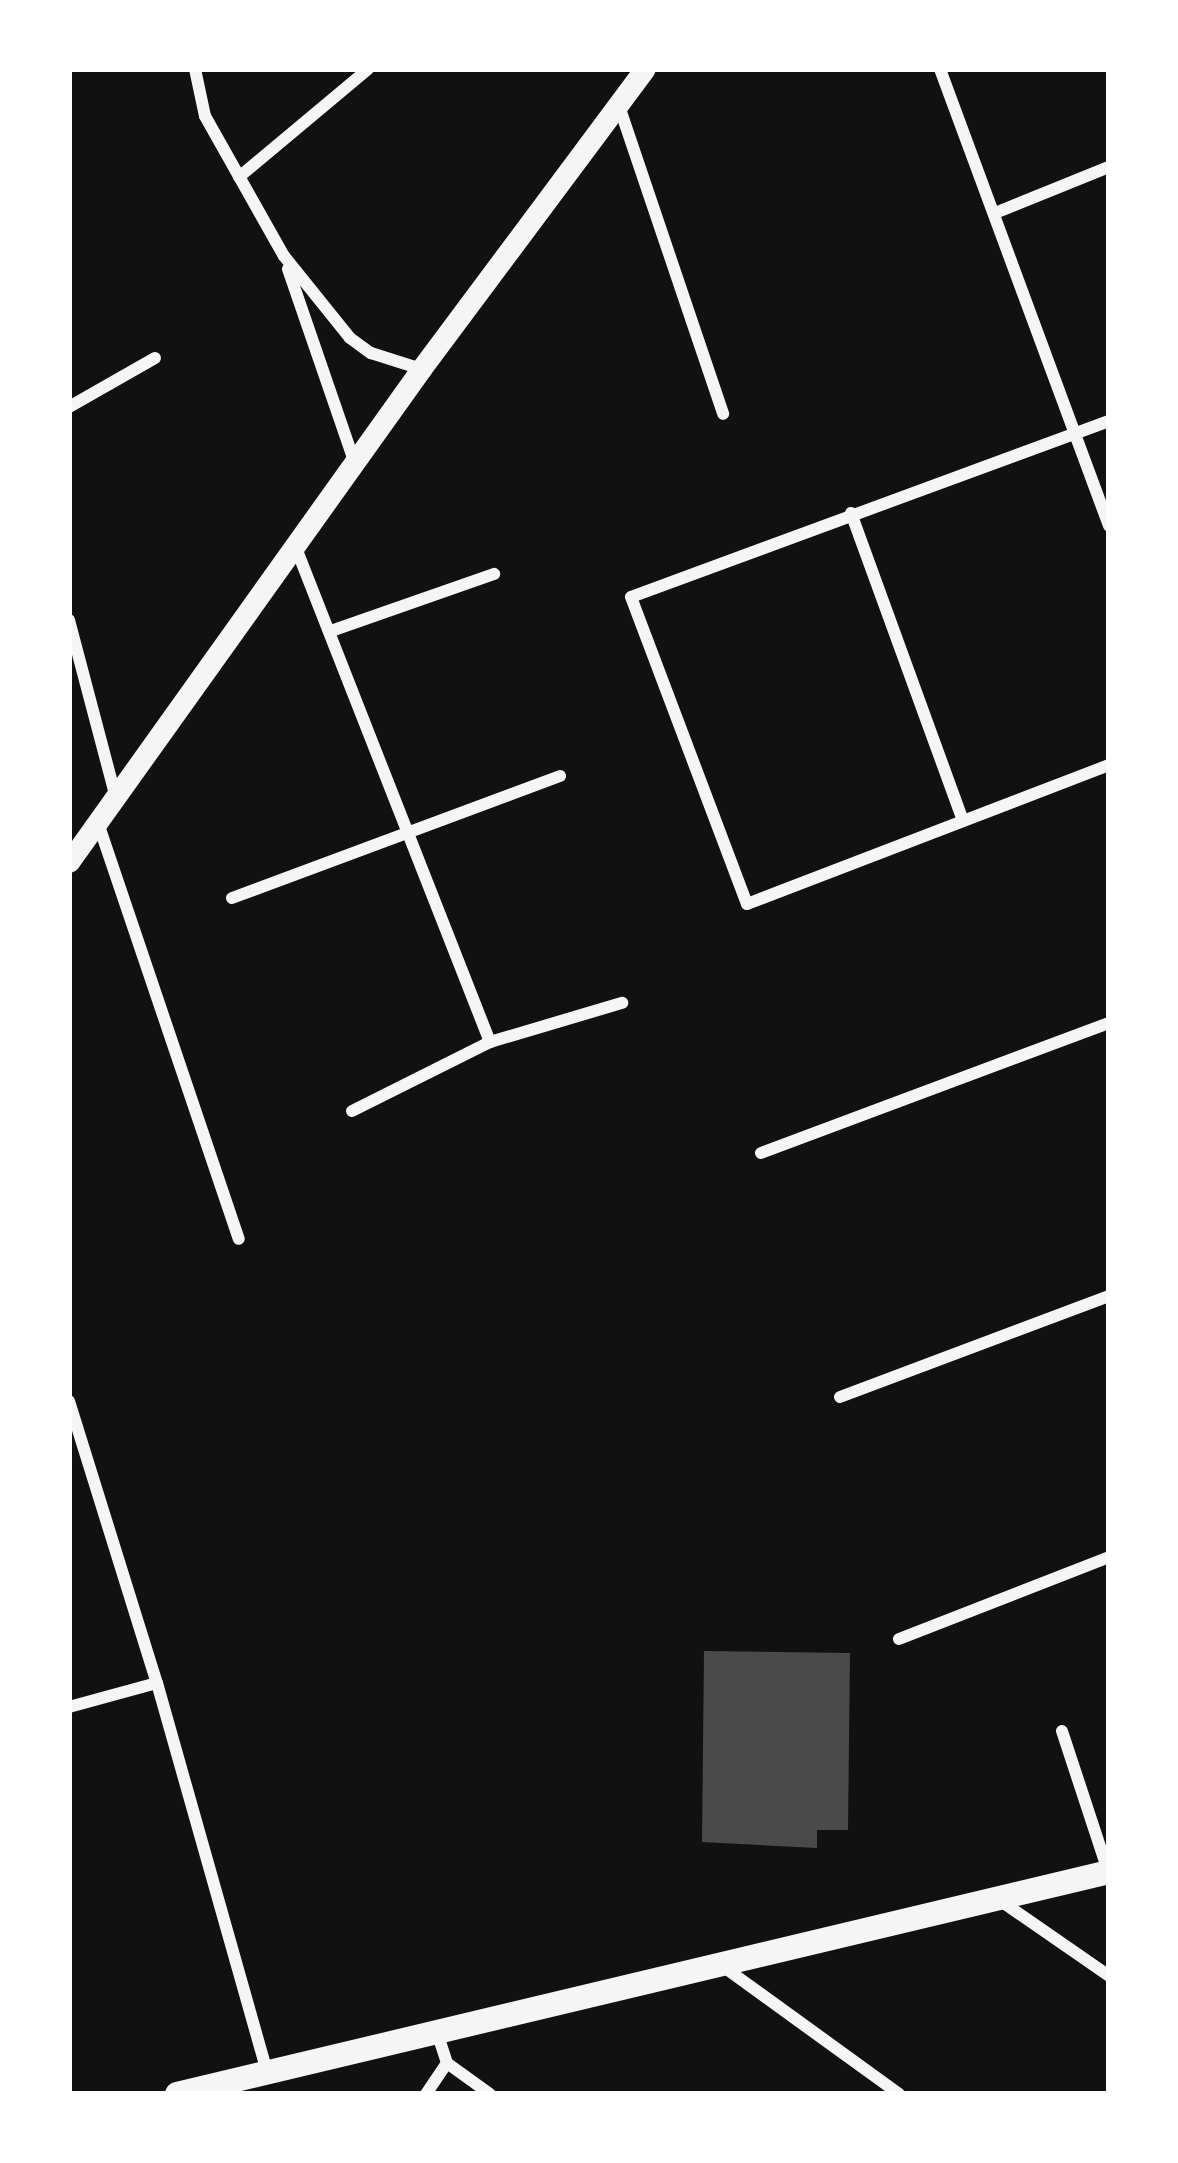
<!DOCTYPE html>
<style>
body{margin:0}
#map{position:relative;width:1178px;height:2163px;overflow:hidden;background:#111;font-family:Jost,sans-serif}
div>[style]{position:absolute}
.building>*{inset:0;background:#4a4a4a}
.minor>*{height:12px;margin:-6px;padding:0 6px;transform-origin:6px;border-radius:6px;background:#f5f5f5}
.tertiary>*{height:21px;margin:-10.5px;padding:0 10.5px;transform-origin:10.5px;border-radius:10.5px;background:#f5f5f5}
.secondary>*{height:24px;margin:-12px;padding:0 12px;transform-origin:12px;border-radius:12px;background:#f5f5f5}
span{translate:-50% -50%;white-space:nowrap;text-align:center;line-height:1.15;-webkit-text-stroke:12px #fff;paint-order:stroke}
.frame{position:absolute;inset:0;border:72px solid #fff;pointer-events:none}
</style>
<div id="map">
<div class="building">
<i style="clip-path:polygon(704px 1651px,850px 1653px,848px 1830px,817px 1830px,817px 1848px,702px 1842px)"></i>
</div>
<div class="minor">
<i style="left:195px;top:69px;width:48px;rotate:78deg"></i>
<i style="left:205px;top:116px;width:161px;rotate:60.6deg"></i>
<i style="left:284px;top:256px;width:105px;rotate:51.2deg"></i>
<i style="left:350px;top:338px;width:26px;rotate:36deg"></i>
<i style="left:371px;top:353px;width:52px;rotate:17.7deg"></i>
<i style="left:940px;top:69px;width:487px;rotate:69.7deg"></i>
<i style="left:619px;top:106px;width:325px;rotate:71.3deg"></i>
<i style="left:239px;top:177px;width:168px;rotate:-39.9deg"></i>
<i style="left:995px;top:213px;width:123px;rotate:-22deg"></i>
<i style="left:288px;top:269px;width:206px;rotate:71deg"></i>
<i style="left:69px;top:407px;width:99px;rotate:-29.7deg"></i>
<i style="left:1109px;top:421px;width:509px;rotate:159.79deg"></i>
<i style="left:631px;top:597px;width:328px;rotate:69.3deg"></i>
<i style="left:747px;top:904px;width:388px;rotate:-21deg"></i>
<i style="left:851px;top:513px;width:327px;rotate:70deg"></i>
<i style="left:296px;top:548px;width:531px;rotate:68.56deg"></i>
<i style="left:69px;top:620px;width:184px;rotate:75.2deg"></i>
<i style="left:331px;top:631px;width:173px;rotate:-19.3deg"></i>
<i style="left:98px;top:823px;width:439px;rotate:71.3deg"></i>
<i style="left:232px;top:898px;width:350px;rotate:-20.4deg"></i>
<i style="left:352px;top:1111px;width:154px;rotate:-26.6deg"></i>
<i style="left:490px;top:1042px;width:138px;rotate:-16.5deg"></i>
<i style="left:761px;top:1153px;width:371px;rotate:-20.5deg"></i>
<i style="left:840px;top:1397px;width:287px;rotate:-20.6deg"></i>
<i style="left:69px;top:1401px;width:295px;rotate:72.7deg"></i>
<i style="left:157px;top:1683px;width:405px;rotate:74.2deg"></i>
<i style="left:899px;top:1639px;width:225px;rotate:-21.3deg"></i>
<i style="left:69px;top:1707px;width:91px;rotate:-15.3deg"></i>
<i style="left:1062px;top:1731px;width:147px;rotate:71.8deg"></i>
<i style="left:998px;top:1899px;width:135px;rotate:34.7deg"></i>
<i style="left:721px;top:1965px;width:220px;rotate:35.9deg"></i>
<i style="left:447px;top:2063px;width:53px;rotate:35.8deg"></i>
<i style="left:426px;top:2094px;width:37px;rotate:-56deg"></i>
<i style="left:447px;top:2063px;width:32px;rotate:-108deg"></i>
</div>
<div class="tertiary">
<i style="left:69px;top:862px;width:606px;rotate:-54.47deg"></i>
<i style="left:421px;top:369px;width:374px;rotate:-53.3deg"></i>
</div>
<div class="secondary">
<i style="left:177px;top:2094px;width:958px;rotate:-13.4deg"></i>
</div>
<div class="frame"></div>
</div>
